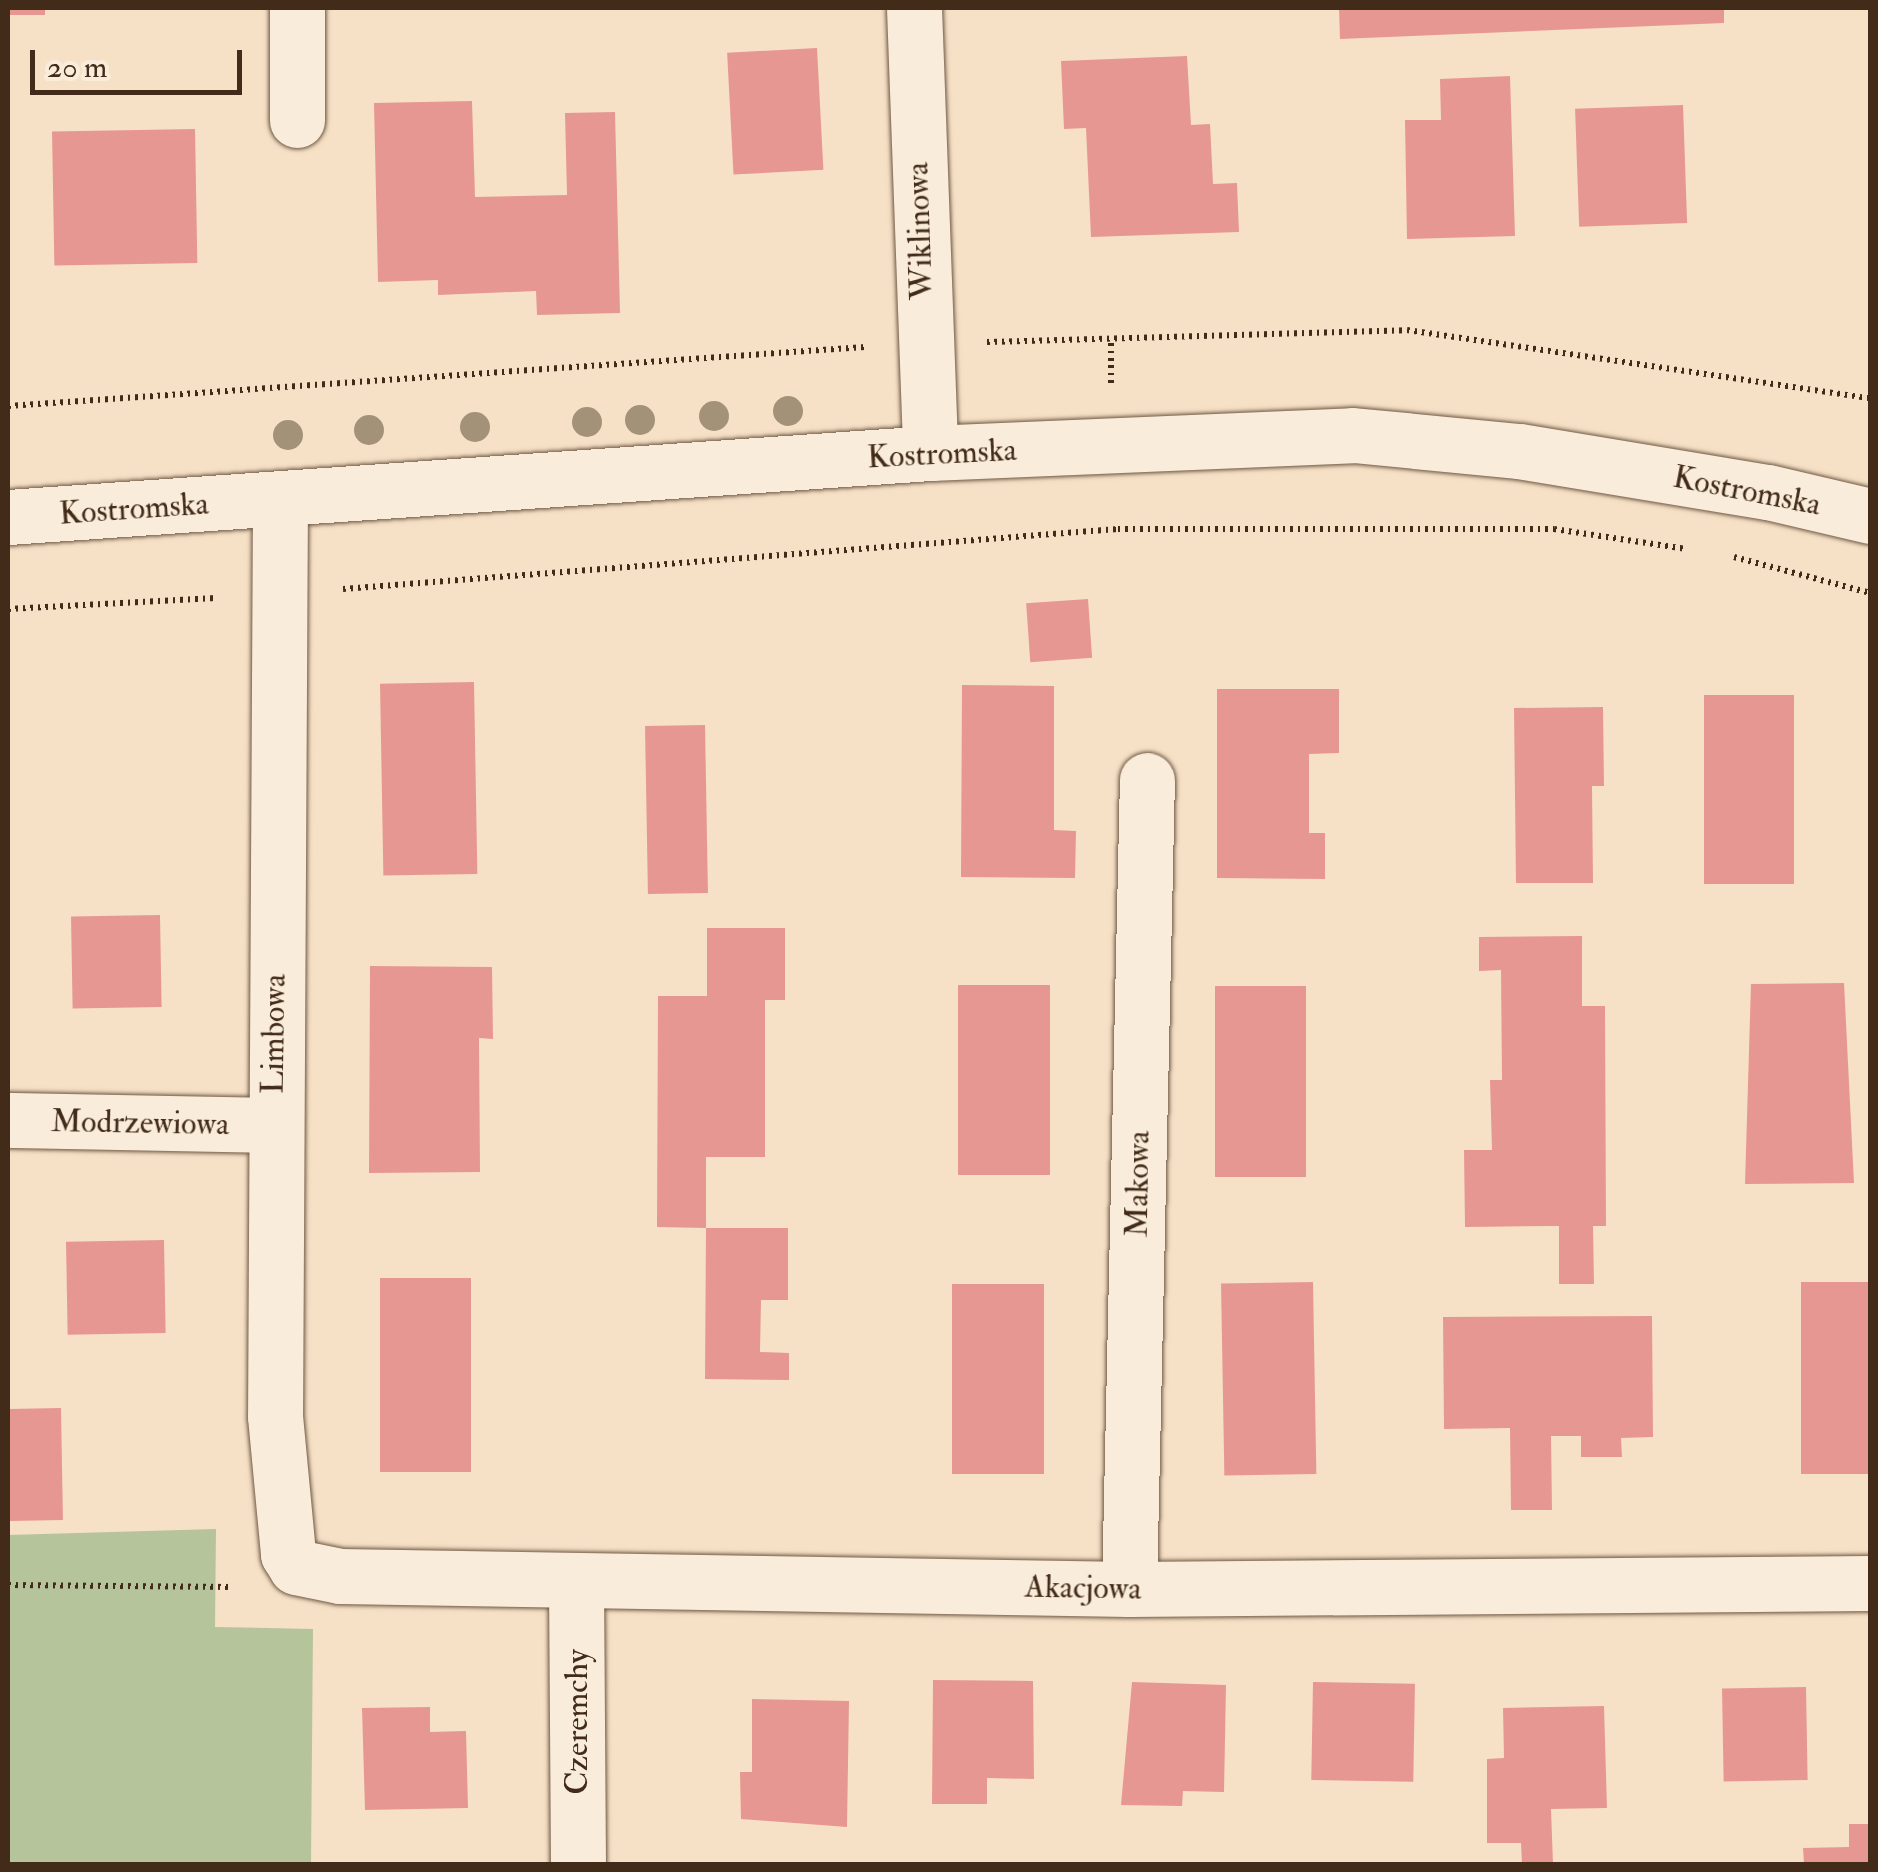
<!DOCTYPE html>
<style>
body{margin:0}
#map{position:relative;width:1878px;height:1872px;overflow:hidden;background:#f6e1c6;font-family:"IM FELL Double Pica",serif}
div>[style]{position:absolute}
.green>*{inset:0;background:#b5c49b}
.building>*{inset:0;background:#e79791;transform-origin:0 0}
.path>*{height:6px;margin-top:-3px;transform-origin:0;background:repeating-linear-gradient(90deg,#422b18 0 2.5px,transparent 0 7.5px)}
.roads{filter:drop-shadow(0 0 2px #6f5844) drop-shadow(0 0 2px #6f5844)}
.minor>*{height:55px;margin:-27.5px;padding:0 27.5px;transform-origin:27.5px;border-radius:27.5px;background:#f9ecda}
.trees>*{width:30px;height:30px;margin:-15px;border-radius:50%;background:#a39278}
span{translate:-50% -50%;white-space:nowrap;text-align:center;line-height:1.15;-webkit-text-stroke:9px #f9ecda;paint-order:stroke}
.street-label{font-size:32px;color:#422b18}
.frame{position:absolute;inset:0;border:10px solid #422b18;pointer-events:none}
.scale{position:absolute;left:30px;top:50px;width:212px;height:45px;box-sizing:border-box;border:5px solid #422b18;border-top:0;padding-left:12px;font-size:30px;line-height:35px;white-space:nowrap;color:#422b18;-webkit-text-stroke:8px #f9ecda;paint-order:stroke}
</style>
<div id="map">
<div class="green">
<i style="clip-path:polygon(216px 1529px,215px 1627px,313px 1629px,311px 1864px,8px 1864px,8px 1535px)"></i>
</div>
<div class="building">
<i style="left:8px;top:8px;width:37px;height:7px"></i>
<i style="clip-path:polygon(1339px 8px,1724px 8px,1724px 23px,1340px 39px)"></i>
<i style="left:817px;top:48px;width:122px;height:90px;rotate:87deg"></i>
<i style="clip-path:polygon(1187px 56px,1191px 125px,1210px 124px,1213px 184px,1237px 183px,1239px 232px,1091px 237px,1086px 128px,1064px 129px,1061px 61px)"></i>
<i style="clip-path:polygon(1510px 76px,1515px 236px,1407px 239px,1405px 120px,1441px 120px,1440px 79px)"></i>
<i style="clip-path:polygon(472px 101px,475px 197px,567px 195px,565px 113px,615px 112px,620px 313px,537px 315px,536px 291px,438px 295px,438px 280px,378px 282px,374px 103px)"></i>
<i style="left:1683px;top:105px;width:118px;height:108px;rotate:88deg"></i>
<i style="left:195px;top:129px;width:134px;height:143px;rotate:89deg"></i>
<i style="left:1088px;top:599px;width:59px;height:62px;rotate:86deg"></i>
<i style="left:474px;top:682px;width:192px;height:94px;rotate:89deg"></i>
<i style="clip-path:polygon(962px 685px,1054px 686px,1054px 830px,1076px 831px,1075px 878px,961px 877px)"></i>
<i style="clip-path:polygon(1217px 689px,1339px 689px,1339px 753px,1309px 754px,1309px 833px,1325px 833px,1325px 879px,1217px 878px)"></i>
<i style="left:1794px;top:695px;width:189px;height:90px;rotate:90deg"></i>
<i style="clip-path:polygon(1603px 707px,1604px 786px,1592px 786px,1593px 883px,1516px 883px,1514px 708px)"></i>
<i style="left:705px;top:725px;width:168px;height:60px;rotate:89deg"></i>
<i style="left:160px;top:915px;width:92px;height:89px;rotate:89deg"></i>
<i style="clip-path:polygon(707px 928px,785px 928px,785px 1000px,765px 1000px,765px 1157px,706px 1157px,706px 1228px,657px 1227px,658px 996px,707px 996px)"></i>
<i style="clip-path:polygon(1582px 936px,1582px 1006px,1605px 1006px,1606px 1226px,1593px 1226px,1594px 1284px,1559px 1284px,1559px 1226px,1465px 1227px,1464px 1150px,1492px 1150px,1490px 1080px,1502px 1080px,1501px 970px,1479px 971px,1479px 937px)"></i>
<i style="clip-path:polygon(370px 966px,492px 967px,493px 1039px,479px 1038px,480px 1172px,369px 1173px)"></i>
<i style="clip-path:polygon(1844px 983px,1854px 1183px,1745px 1184px,1751px 984px)"></i>
<i style="left:958px;top:985px;width:92px;height:190px"></i>
<i style="left:1215px;top:986px;width:91px;height:191px"></i>
<i style="clip-path:polygon(706px 1228px,788px 1228px,788px 1300px,761px 1300px,760px 1352px,789px 1353px,789px 1380px,705px 1379px)"></i>
<i style="left:164px;top:1240px;width:93px;height:98px;rotate:89deg"></i>
<i style="left:380px;top:1278px;width:91px;height:194px"></i>
<i style="left:1313px;top:1282px;width:192px;height:92px;rotate:89deg"></i>
<i style="left:1801px;top:1282px;width:69px;height:192px"></i>
<i style="left:952px;top:1284px;width:92px;height:190px"></i>
<i style="clip-path:polygon(1652px 1316px,1653px 1437px,1621px 1438px,1622px 1457px,1581px 1457px,1581px 1436px,1551px 1436px,1552px 1510px,1511px 1510px,1510px 1428px,1444px 1429px,1443px 1317px)"></i>
<i style="left:61px;top:1408px;width:112px;height:53px;rotate:89deg"></i>
<i style="clip-path:polygon(933px 1680px,1033px 1681px,1034px 1779px,987px 1778px,987px 1804px,932px 1804px)"></i>
<i style="clip-path:polygon(1132px 1682px,1226px 1685px,1224px 1792px,1183px 1791px,1182px 1806px,1121px 1805px)"></i>
<i style="left:1313px;top:1682px;width:102px;height:98px;rotate:1deg"></i>
<i style="left:1806px;top:1687px;width:93px;height:84px;rotate:89deg"></i>
<i style="clip-path:polygon(752px 1699px,849px 1701px,847px 1827px,741px 1819px,740px 1772px,752px 1772px)"></i>
<i style="clip-path:polygon(1604px 1706px,1607px 1808px,1551px 1809px,1553px 1864px,1522px 1864px,1521px 1843px,1487px 1843px,1487px 1759px,1504px 1758px,1503px 1708px)"></i>
<i style="clip-path:polygon(430px 1707px,430px 1732px,466px 1731px,468px 1808px,365px 1810px,362px 1708px)"></i>
<i style="clip-path:polygon(1849px 1824px,1870px 1824px,1870px 1864px,1804px 1864px,1803px 1848px,1849px 1847px)"></i>
</div>
<div class="path">
<i style="left:987px;top:342px;width:420px;rotate:-1.6deg"></i>
<i style="left:1407px;top:330px;width:468px;rotate:8.4deg"></i>
<i style="left:1111px;top:383px;width:44px;rotate:-90deg"></i>
<i style="left:8px;top:406px;width:859px;rotate:-3.94deg"></i>
<i style="left:1734px;top:557px;width:141px;rotate:14.8deg"></i>
<i style="left:343px;top:589px;width:777px;rotate:-4.43deg"></i>
<i style="left:1118px;top:529px;width:436px"></i>
<i style="left:1554px;top:529px;width:134px;rotate:8.6deg"></i>
<i style="left:8px;top:609px;width:208px;rotate:-3deg"></i>
<i style="left:8px;top:1585px;width:225px;rotate:0.5deg"></i>
</div>
<div class="roads">
<div class="minor">
<i style="left:914px;top:8px;width:445px;rotate:87.9deg"></i>
<i style="left:297px;top:120px;width:112px;rotate:-90deg"></i>
<i style="left:280px;top:499px;width:917px;rotate:90.31deg"></i>
<i style="left:275px;top:1416px;width:139px;rotate:84.6deg"></i>
<i style="left:288px;top:1554px;width:15px;rotate:58deg"></i>
<i style="left:296px;top:1567px;width:45px;rotate:11.6deg"></i>
<i style="left:340px;top:1576px;width:789px;rotate:0.94deg"></i>
<i style="left:1129px;top:1589px;width:741px;rotate:-0.46deg"></i>
<i style="left:8px;top:517px;width:924px;rotate:-3.97deg"></i>
<i style="left:930px;top:453px;width:423px;rotate:-2.4deg"></i>
<i style="left:1353px;top:435px;width:167px;rotate:5.5deg"></i>
<i style="left:1519px;top:451px;width:252px;rotate:9.4deg"></i>
<i style="left:1768px;top:492px;width:105px;rotate:13.2deg"></i>
<i style="left:8px;top:1120px;width:265px;rotate:1.1deg"></i>
<i style="left:576px;top:1580px;width:284px;rotate:89.6deg"></i>
<i style="left:1129px;top:1589px;width:809px;rotate:-88.73deg"></i>
</div>
</div>
<div class="trees">
<i style="left:788px;top:411px"></i>
<i style="left:714px;top:416px"></i>
<i style="left:640px;top:420px"></i>
<i style="left:587px;top:422px"></i>
<i style="left:475px;top:427px"></i>
<i style="left:369px;top:430px"></i>
<i style="left:288px;top:435px"></i>
</div>
<div class="street-label">
<span style="left:920px;top:231px;rotate:-92deg">Wiklinowa</span>
<span style="left:942px;top:454px;rotate:-3deg">Kostromska</span>
<span style="left:1747px;top:491px;rotate:11deg">Kostromska</span>
<span style="left:134px;top:509px;rotate:-4deg">Kostromska</span>
<span style="left:274px;top:1034px;rotate:-89deg">Limbowa</span>
<span style="left:140px;top:1123px;rotate:1deg">Modrzewiowa</span>
<span style="left:1138px;top:1184px;rotate:-89deg">Makowa</span>
<span style="left:1083px;top:1588px;rotate:1deg">Akacjowa</span>
<span style="left:577px;top:1722px;rotate:-90deg">Czeremchy</span>
</div>
<div class="frame"></div>
<div class="scale">20 m</div>
</div>
